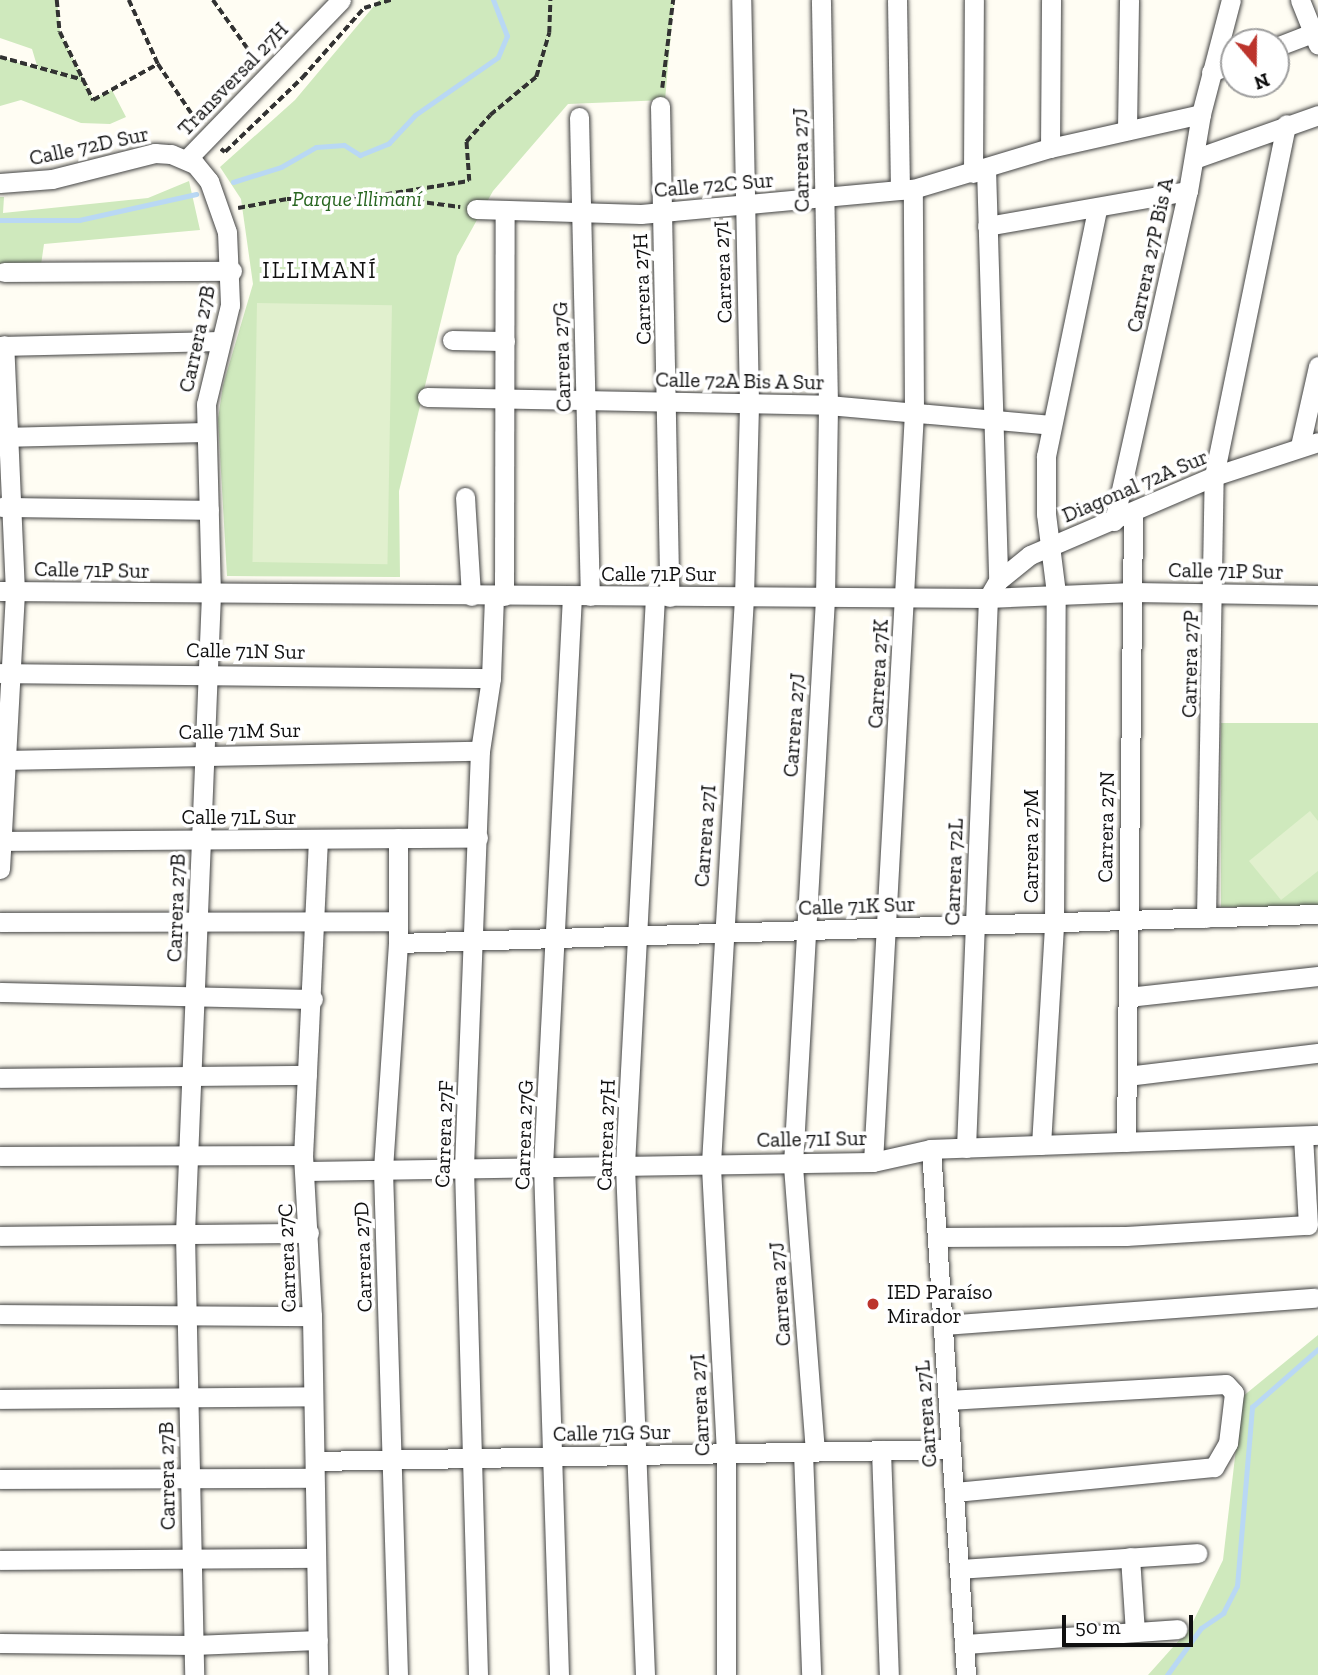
<!DOCTYPE html>
<meta charset="utf-8">
<style>
body{margin:0}
#map{position:relative;width:1318px;height:1675px;overflow:hidden;background:#fffdf3;font-family:"Zilla Slab",serif}
div>[style]{position:absolute}
.green>*{inset:0;background:#cfe9bd;transform-origin:0 0}
.pitch>*{inset:0;background:#e1f0ce;transform-origin:0 0}
.stream>*{height:5px;margin:-2.5px;padding:0 2.5px;transform-origin:2.5px;border-radius:2.5px;background:#b9d8f4}
.path>*{height:3.5px;margin-top:-1.75px;transform-origin:0;background:repeating-linear-gradient(90deg,#323232 0 7px,transparent 0 10.5px)}
.roads{filter:drop-shadow(0 0 2px #434343) drop-shadow(0 0 2px #434343)}
.minor>*{height:19px;margin:-9.5px;padding:0 9.5px;transform-origin:9.5px;border-radius:9.5px;background:#fff}
.dots>*{width:19px;height:19px;translate:-50% -50%;box-sizing:border-box;border:4px solid #fff;border-radius:50%}
span{translate:-50% -50%;white-space:nowrap;text-align:center;line-height:1.15;-webkit-text-stroke:7px #fff;paint-order:stroke}
.street-label{font-size:21px;color:#101010}
.park-label{font-size:21px;color:#286621;font-style:italic}
.poi-label{font-size:21px;color:#101010}
.left{translate:0 -50%;text-align:left}
.neighbourhood-label{font-size:23px;color:#101010;letter-spacing:2px}
.north{position:absolute;left:1220px;top:28px;width:70px;height:70px;box-sizing:border-box;background:#fff;border:2px solid #9f9f9f;border-radius:50%;rotate:160deg;font-size:19px;font-weight:700;line-height:28px;text-align:center;color:#101010}
.north::after{content:'';display:block;margin:auto;width:24px;height:32px;background:#bc342c;clip-path:polygon(50% 0,100% 100%,50% 72%,0 100%)}
.scale{position:absolute;left:1062px;top:1615px;width:131px;height:32px;box-sizing:border-box;border:4px solid #101010;border-top:0;padding-left:9px;font-size:21px;line-height:24px;white-space:nowrap;color:#101010;-webkit-text-stroke:5px #fff;paint-order:stroke}
</style>
<div id="map">
<div class="green">
<i style="clip-path:polygon(0 0,57px 0,60px 32px,93px 99px,112px 90px,126px 117px,110px 124px,81px 123px,21px 100px,0 106px,0 57px,38px 69px,32px 49px,0 38px)"></i>
<i style="clip-path:polygon(379px 0,674px 0,665px 100px,568px 104px,493px 191px,457px 256px,399px 491px,400px 577px,227px 576px,218px 419px,223px 385px,253px 284px,241px 199px,220px 167px,295px 100px)"></i>
<i style="clip-path:polygon(189px 181px,200px 230px,44px 244px,41px 265px,0 266px,0 197px,4px 197px,3px 213px,148px 198px)"></i>
<i style="left:1318px;top:723px;width:184px;height:97px;rotate:90deg"></i>
<i style="clip-path:polygon(1318px 1335px,1318px 1675px,1148px 1675px,1190px 1628px,1223px 1560px,1242px 1397px)"></i>
</div>
<div class="pitch">
<i style="left:257px;top:303px;width:135px;height:259px;rotate:1deg"></i>
<i style="clip-path:polygon(1310px 811px,1318px 821px,1318px 871px,1281px 900px,1249px 861px)"></i>
</div>
<div class="stream">
<i style="left:233px;top:182px;width:50px;rotate:-17.4deg"></i>
<i style="left:281px;top:167px;width:40px;rotate:-29.7deg"></i>
<i style="left:316px;top:147px;width:28px;rotate:-4deg"></i>
<i style="left:344px;top:145px;width:19px;rotate:32deg"></i>
<i style="left:360px;top:155px;width:31px;rotate:-22deg"></i>
<i style="left:389px;top:143px;width:38px;rotate:-47deg"></i>
<i style="left:415px;top:115px;width:101px;rotate:-34.9deg"></i>
<i style="left:498px;top:57px;width:23px;rotate:-67deg"></i>
<i style="left:507px;top:36px;width:39px;rotate:-111deg"></i>
<i style="left:0;top:220px;width:79px"></i>
<i style="left:79px;top:220px;width:120px;rotate:-12.5deg"></i>
<i style="left:1167px;top:1675px;width:58px;rotate:-54.1deg"></i>
<i style="left:1201px;top:1628px;width:27px;rotate:-34deg"></i>
<i style="left:1223px;top:1613px;width:30px;rotate:-63deg"></i>
<i style="left:1237px;top:1586px;width:180px;rotate:-85.2deg"></i>
<i style="left:1252px;top:1407px;width:88px;rotate:-41.3deg"></i>
</div>
<div class="path">
<i style="left:57px;top:0;width:32px;rotate:85deg"></i>
<i style="left:60px;top:32px;width:76px;rotate:64.1deg"></i>
<i style="left:93px;top:100px;width:74px;rotate:-29deg"></i>
<i style="left:129px;top:0;width:70px;rotate:65.6deg"></i>
<i style="left:158px;top:64px;width:71px;rotate:55.9deg"></i>
<i style="left:213px;top:0;width:77px;rotate:54.5deg"></i>
<i style="left:0;top:57px;width:87px;rotate:15.3deg"></i>
<i style="left:662px;top:88px;width:89px;rotate:-82.9deg"></i>
<i style="left:221px;top:149px;width:5px;rotate:37deg"></i>
<i style="left:225px;top:152px;width:107px;rotate:-43.9deg"></i>
<i style="left:302px;top:78px;width:94px;rotate:-48.5deg"></i>
<i style="left:364px;top:8px;width:28px;rotate:-17deg"></i>
<i style="left:375px;top:196px;width:95px;rotate:-9.1deg"></i>
<i style="left:469px;top:181px;width:39px;rotate:-94deg"></i>
<i style="left:466px;top:142px;width:36px;rotate:-48deg"></i>
<i style="left:490px;top:115px;width:60px;rotate:-39.6deg"></i>
<i style="left:536px;top:77px;width:46px;rotate:-73.5deg"></i>
<i style="left:549px;top:33px;width:33px;rotate:-88deg"></i>
<i style="left:238px;top:208px;width:50px;rotate:-10.4deg"></i>
<i style="left:287px;top:199px;width:88px;rotate:-2deg"></i>
<i style="left:375px;top:196px;width:86px;rotate:7.4deg"></i>
</div>
<div class="roads">
<div class="minor">
<i style="left:897px;top:0;width:190px;rotate:89.1deg"></i>
<i style="left:1300px;top:0;width:48px;rotate:68.2deg"></i>
<i style="left:1276px;top:47px;width:40px;rotate:-21deg"></i>
<i style="left:1211px;top:72px;width:25px;rotate:-21deg"></i>
<i style="left:660px;top:106px;width:491px;rotate:88.9deg"></i>
<i style="left:579px;top:117px;width:479px;rotate:88.7deg"></i>
<i style="left:1127px;top:129px;width:129px;rotate:-89.1deg"></i>
<i style="left:1050px;top:148px;width:148px;rotate:-89.6deg"></i>
<i style="left:187px;top:159px;width:221px;rotate:-45.9deg"></i>
<i style="left:1194px;top:159px;width:132px;rotate:-19.5deg"></i>
<i style="left:986px;top:168px;width:413px;rotate:88.3deg"></i>
<i style="left:973px;top:173px;width:173px;rotate:-89.7deg"></i>
<i style="left:0;top:183px;width:52px;rotate:-4.4deg"></i>
<i style="left:52px;top:179px;width:106px;rotate:-14.2deg"></i>
<i style="left:155px;top:153px;width:16px;rotate:4deg"></i>
<i style="left:171px;top:154px;width:26px;rotate:23deg"></i>
<i style="left:195px;top:164px;width:22px;rotate:51deg"></i>
<i style="left:209px;top:181px;width:54px;rotate:70.6deg"></i>
<i style="left:227px;top:232px;width:73px;rotate:87.6deg"></i>
<i style="left:230px;top:305px;width:102px;rotate:103.6deg"></i>
<i style="left:206px;top:404px;width:190px;rotate:88.5deg"></i>
<i style="left:211px;top:594px;width:641px;rotate:92.33deg"></i>
<i style="left:185px;top:1234px;width:441px;rotate:88.8deg"></i>
<i style="left:476px;top:209px;width:165px;rotate:1.7deg"></i>
<i style="left:641px;top:214px;width:273px;rotate:-5.3deg"></i>
<i style="left:913px;top:189px;width:143px;rotate:-16.7deg"></i>
<i style="left:1050px;top:148px;width:155px;rotate:-12.7deg"></i>
<i style="left:987px;top:226px;width:204px;rotate:-9.9deg"></i>
<i style="left:4px;top:272px;width:228px;rotate:-0.3deg"></i>
<i style="left:452px;top:340px;width:53px;rotate:1.1deg"></i>
<i style="left:0;top:346px;width:220px;rotate:-1.3deg"></i>
<i style="left:427px;top:397px;width:401px;rotate:1.1deg"></i>
<i style="left:828px;top:405px;width:224px;rotate:5.1deg"></i>
<i style="left:0;top:437px;width:206px;rotate:-1.4deg"></i>
<i style="left:1300px;top:446px;width:82px;rotate:-77.3deg"></i>
<i style="left:465px;top:497px;width:99px;rotate:86.5deg"></i>
<i style="left:1px;top:507px;width:208px;rotate:0.8deg"></i>
<i style="left:1114px;top:521px;width:338px;rotate:-77.4deg"></i>
<i style="left:1188px;top:191px;width:78px;rotate:-80.4deg"></i>
<i style="left:1201px;top:114px;width:118px;rotate:-75.3deg"></i>
<i style="left:0;top:591px;width:988px;rotate:0.41deg"></i>
<i style="left:988px;top:598px;width:145px;rotate:-2.4deg"></i>
<i style="left:1133px;top:592px;width:185px;rotate:0.9deg"></i>
<i style="left:504px;top:596px;width:385px;rotate:-89.9deg"></i>
<i style="left:0;top:673px;width:491px;rotate:0.6deg"></i>
<i style="left:0;top:760px;width:480px;rotate:-1.1deg"></i>
<i style="left:318px;top:839px;width:316px;rotate:92.7deg"></i>
<i style="left:303px;top:1155px;width:161px;rotate:86.8deg"></i>
<i style="left:312px;top:1316px;width:359px;rotate:89deg"></i>
<i style="left:0;top:841px;width:478px;rotate:-0.4deg"></i>
<i style="left:0;top:869px;width:277px;rotate:-86.9deg"></i>
<i style="left:15px;top:592px;width:247px;rotate:-92.5deg"></i>
<i style="left:1206px;top:918px;width:442px;rotate:-89deg"></i>
<i style="left:1214px;top:476px;width:359px;rotate:-78.4deg"></i>
<i style="left:0;top:922px;width:395px;rotate:-0.1deg"></i>
<i style="left:398px;top:943px;width:920px;rotate:-1.81deg"></i>
<i style="left:0;top:992px;width:313px;rotate:1.3deg"></i>
<i style="left:1128px;top:997px;width:191px;rotate:-6.3deg"></i>
<i style="left:1127px;top:1076px;width:192px;rotate:-6.9deg"></i>
<i style="left:0;top:1078px;width:307px;rotate:-0.6deg"></i>
<i style="left:1126px;top:1142px;width:629px;rotate:-89.36deg"></i>
<i style="left:1041px;top:1145px;width:222px;rotate:-86.6deg"></i>
<i style="left:1054px;top:923px;width:330px;rotate:-89.7deg"></i>
<i style="left:1056px;top:593px;width:80px;rotate:-97.2deg"></i>
<i style="left:1046px;top:514px;width:58px;rotate:-90deg"></i>
<i style="left:1046px;top:456px;width:252px;rotate:-78.3deg"></i>
<i style="left:966px;top:1148px;width:550px;rotate:-87.71deg"></i>
<i style="left:988px;top:598px;width:20px;rotate:-60deg"></i>
<i style="left:998px;top:581px;width:41px;rotate:-39.1deg"></i>
<i style="left:1030px;top:555px;width:200px;rotate:-23.2deg"></i>
<i style="left:1214px;top:476px;width:109px;rotate:-18.1deg"></i>
<i style="left:931px;top:1149px;width:527px;rotate:86.19deg"></i>
<i style="left:0;top:1156px;width:303px;rotate:-0.2deg"></i>
<i style="left:873px;top:1162px;width:750px;rotate:-86.87deg"></i>
<i style="left:914px;top:413px;width:224px;rotate:-90.3deg"></i>
<i style="left:306px;top:1171px;width:567px;rotate:-0.91deg"></i>
<i style="left:873px;top:1162px;width:59px;rotate:-12.6deg"></i>
<i style="left:931px;top:1149px;width:387px;rotate:-2.1deg"></i>
<i style="left:0;top:1236px;width:309px;rotate:-0.6deg"></i>
<i style="left:937px;top:1237px;width:189px;rotate:-0.3deg"></i>
<i style="left:1126px;top:1236px;width:182px;rotate:-3.5deg"></i>
<i style="left:1308px;top:1225px;width:89px;rotate:-93.2deg"></i>
<i style="left:0;top:1314px;width:312px;rotate:0.4deg"></i>
<i style="left:943px;top:1325px;width:373px;rotate:-4.2deg"></i>
<i style="left:0;top:1399px;width:313px;rotate:-0.5deg"></i>
<i style="left:948px;top:1400px;width:278px;rotate:-3.3deg"></i>
<i style="left:1226px;top:1384px;width:12px;rotate:48deg"></i>
<i style="left:1234px;top:1393px;width:50px;rotate:96.8deg"></i>
<i style="left:1228px;top:1443px;width:28px;rotate:120deg"></i>
<i style="left:1214px;top:1467px;width:261px;rotate:174.5deg"></i>
<i style="left:881px;top:1450px;width:225px;rotate:88deg"></i>
<i style="left:803px;top:1452px;width:223px;rotate:87.9deg"></i>
<i style="left:815px;top:1452px;width:289px;rotate:-94.4deg"></i>
<i style="left:793px;top:1164px;width:567px;rotate:-86.76deg"></i>
<i style="left:825px;top:598px;width:193px;rotate:-89.1deg"></i>
<i style="left:828px;top:405px;width:405px;rotate:-91deg"></i>
<i style="left:315px;top:1461px;width:636px;rotate:-1.08deg"></i>
<i style="left:0;top:1479px;width:314px;rotate:-0.2deg"></i>
<i style="left:1130px;top:1557px;width:75px;rotate:86.2deg"></i>
<i style="left:0;top:1560px;width:316px;rotate:-0.4deg"></i>
<i style="left:959px;top:1569px;width:239px;rotate:-3.8deg"></i>
<i style="left:0;top:1643px;width:193px;rotate:0.6deg"></i>
<i style="left:193px;top:1645px;width:125px;rotate:-2.3deg"></i>
<i style="left:964px;top:1644px;width:214px;rotate:-4deg"></i>
<i style="left:398px;top:1675px;width:506px;rotate:-91.7deg"></i>
<i style="left:383px;top:1169px;width:226px;rotate:-86.2deg"></i>
<i style="left:398px;top:943px;width:105px;rotate:-90deg"></i>
<i style="left:478px;top:1675px;width:508px;rotate:-91.58deg"></i>
<i style="left:464px;top:1167px;width:416px;rotate:-87.8deg"></i>
<i style="left:480px;top:751px;width:74px;rotate:-81.4deg"></i>
<i style="left:491px;top:678px;width:82px;rotate:-87.9deg"></i>
<i style="left:559px;top:1675px;width:509px;rotate:-91.8deg"></i>
<i style="left:543px;top:1166px;width:571px;rotate:-87.09deg"></i>
<i style="left:645px;top:1675px;width:510px;rotate:-92.25deg"></i>
<i style="left:625px;top:1165px;width:570px;rotate:-86.98deg"></i>
<i style="left:726px;top:1675px;width:222px;rotate:-90deg"></i>
<i style="left:726px;top:1453px;width:290px;rotate:-93deg"></i>
<i style="left:711px;top:1163px;width:567px;rotate:-86.66deg"></i>
<i style="left:744px;top:597px;width:194px;rotate:-88.5deg"></i>
<i style="left:749px;top:403px;width:403px;rotate:-91.1deg"></i>
</div>
</div>
<div class="dots">
<i style="left:873px;top:1304px;background:#bc342c"></i>
</div>
<div class="street-label">
<span style="left:233px;top:79px;rotate:-46deg">Transversal 27H</span>
<span style="left:89px;top:146px;rotate:-12deg">Calle 72D Sur</span>
<span style="left:801px;top:160px;rotate:-91deg">Carrera 27J</span>
<span style="left:714px;top:185px;rotate:-5deg">Calle 72C Sur</span>
<span style="left:1150px;top:255px;rotate:-78deg">Carrera 27P Bis A</span>
<span style="left:723px;top:272px;rotate:-92deg">Carrera 27I</span>
<span style="left:642px;top:289px;rotate:-92deg">Carrera 27H</span>
<span style="left:197px;top:339px;rotate:-78deg">Carrera 27B</span>
<span style="left:562px;top:357px;rotate:-92deg">Carrera 27G</span>
<span style="left:740px;top:381px;rotate:1deg">Calle 72A Bis A Sur</span>
<span style="left:1135px;top:486px;rotate:-23deg">Diagonal 72A Sur</span>
<span style="left:92px;top:570px;rotate:1deg">Calle 71P Sur</span>
<span style="left:1226px;top:571px;rotate:1deg">Calle 71P Sur</span>
<span style="left:659px;top:574px">Calle 71P Sur</span>
<span style="left:246px;top:651px;rotate:1deg">Calle 71N Sur</span>
<span style="left:1190px;top:664px;rotate:-89deg">Carrera 27P</span>
<span style="left:878px;top:674px;rotate:-87deg">Carrera 27K</span>
<span style="left:794px;top:725px;rotate:-86deg">Carrera 27J</span>
<span style="left:240px;top:731px;rotate:-1deg">Calle 71M Sur</span>
<span style="left:239px;top:817px">Calle 71L Sur</span>
<span style="left:1106px;top:827px;rotate:-89deg">Carrera 27N</span>
<span style="left:705px;top:836px;rotate:-86deg">Carrera 27I</span>
<span style="left:1031px;top:846px;rotate:-90deg">Carrera 27M</span>
<span style="left:954px;top:872px;rotate:-88deg">Carrera 72L</span>
<span style="left:857px;top:906px;rotate:-2deg">Calle 71K Sur</span>
<span style="left:176px;top:908px;rotate:-88deg">Carrera 27B</span>
<span style="left:444px;top:1134px;rotate:-88deg">Carrera 27F</span>
<span style="left:524px;top:1135px;rotate:-88deg">Carrera 27G</span>
<span style="left:606px;top:1135px;rotate:-88deg">Carrera 27H</span>
<span style="left:812px;top:1139px;rotate:-1deg">Calle 71I Sur</span>
<span style="left:363px;top:1257px;rotate:-92deg">Carrera 27D</span>
<span style="left:287px;top:1258px;rotate:-92deg">Carrera 27C</span>
<span style="left:780px;top:1294px;rotate:-94deg">Carrera 27J</span>
<span style="left:700px;top:1405px;rotate:-93deg">Carrera 27I</span>
<span style="left:926px;top:1414px;rotate:-94deg">Carrera 27L</span>
<span style="left:612px;top:1433px;rotate:-1deg">Calle 71G Sur</span>
<span style="left:167px;top:1476px;rotate:-91deg">Carrera 27B</span>
</div>
<div class="park-label">
<span style="left:357px;top:199px">Parque Illimaní</span>
</div>
<div class="poi-label">
<span class="left" style="left:887px;top:1304px">IED Paraíso<br>Mirador</span>
</div>
<div class="neighbourhood-label">
<span style="left:320px;top:270px">ILLIMANÍ</span>
</div>
<div class="north">N</div>
<div class="scale">50 m</div>
</div>
